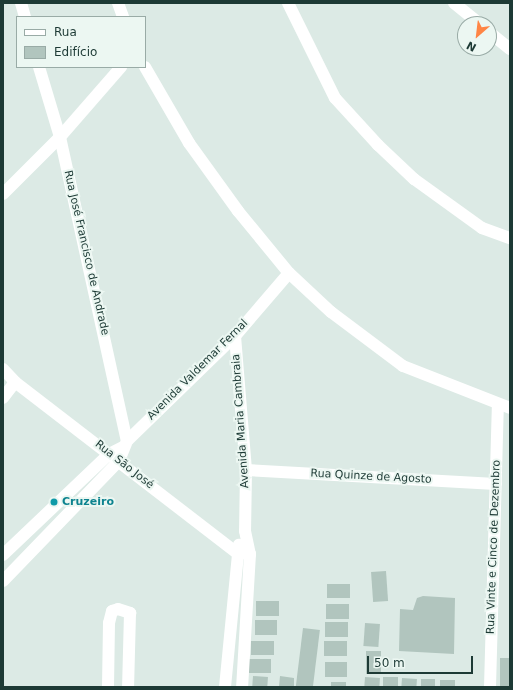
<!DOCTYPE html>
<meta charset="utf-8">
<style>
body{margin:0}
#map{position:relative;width:513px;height:690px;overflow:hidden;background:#dceae5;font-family:"DejaVu Sans",sans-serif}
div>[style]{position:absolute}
.building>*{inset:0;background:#b1c5be;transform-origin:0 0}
.minor>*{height:12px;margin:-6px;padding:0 6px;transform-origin:6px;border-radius:6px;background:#fff}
.tertiary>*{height:12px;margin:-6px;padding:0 6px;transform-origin:6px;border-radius:6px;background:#fff}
.dots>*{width:11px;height:11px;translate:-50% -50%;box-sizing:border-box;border:2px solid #ecf7f2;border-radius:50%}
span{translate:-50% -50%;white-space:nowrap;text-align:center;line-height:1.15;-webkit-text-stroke:4px #ecf7f2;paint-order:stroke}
.street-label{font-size:11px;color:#1d3a35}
.culture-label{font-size:11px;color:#0d838f;font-weight:700}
.left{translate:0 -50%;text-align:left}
.frame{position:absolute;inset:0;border:4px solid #1d3a35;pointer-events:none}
.legend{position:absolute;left:16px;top:16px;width:130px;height:52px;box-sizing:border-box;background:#ecf7f2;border:1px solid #99aba6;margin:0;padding:5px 7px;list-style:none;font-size:12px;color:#1d3a35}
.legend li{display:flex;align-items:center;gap:8px;height:20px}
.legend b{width:20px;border:1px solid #99aba6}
.north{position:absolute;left:457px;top:16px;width:40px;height:40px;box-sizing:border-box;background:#ecf7f2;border:1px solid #99aba6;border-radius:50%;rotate:208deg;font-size:11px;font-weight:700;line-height:16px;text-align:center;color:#1d3a35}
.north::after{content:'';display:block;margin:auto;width:14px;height:18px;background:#ff8545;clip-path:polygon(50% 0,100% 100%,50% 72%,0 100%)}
.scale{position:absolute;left:367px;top:656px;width:106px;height:18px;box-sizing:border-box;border:2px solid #1d3a35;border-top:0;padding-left:5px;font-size:12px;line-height:14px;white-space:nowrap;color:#1d3a35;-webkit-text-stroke:3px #ecf7f2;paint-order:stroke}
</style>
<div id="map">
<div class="building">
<i style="left:386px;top:571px;width:30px;height:15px;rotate:86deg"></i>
<i style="left:327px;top:584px;width:23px;height:14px"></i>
<i style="clip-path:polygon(423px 596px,455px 598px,454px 654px,399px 651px,400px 609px,413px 610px,417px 598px)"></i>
<i style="left:256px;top:601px;width:23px;height:15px"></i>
<i style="left:326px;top:604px;width:23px;height:15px"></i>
<i style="left:255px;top:620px;width:22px;height:15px"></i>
<i style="left:325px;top:622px;width:23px;height:15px"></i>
<i style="left:365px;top:623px;width:15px;height:23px;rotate:4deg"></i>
<i style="left:303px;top:628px;width:17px;height:59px;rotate:7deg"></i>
<i style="left:251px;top:641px;width:23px;height:14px"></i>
<i style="left:324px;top:641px;width:23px;height:15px"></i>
<i style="left:366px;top:651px;width:15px;height:23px"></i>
<i style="left:510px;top:658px;width:29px;height:10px;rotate:90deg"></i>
<i style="left:249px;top:659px;width:22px;height:14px"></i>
<i style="left:325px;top:662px;width:22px;height:15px"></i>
<i style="left:253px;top:676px;width:15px;height:11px;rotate:4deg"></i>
<i style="clip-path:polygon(280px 676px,294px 678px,294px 687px,279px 687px)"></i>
<i style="left:365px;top:677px;width:15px;height:10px;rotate:4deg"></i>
<i style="left:383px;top:677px;width:15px;height:10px"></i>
<i style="left:402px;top:678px;width:15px;height:9px;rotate:4deg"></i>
<i style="left:421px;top:679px;width:14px;height:8px"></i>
<i style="left:440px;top:680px;width:15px;height:7px"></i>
<i style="left:331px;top:682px;width:15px;height:5px"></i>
</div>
<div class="minor">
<i style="left:21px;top:3px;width:15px;rotate:74deg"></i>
<i style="left:118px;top:3px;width:15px;rotate:70deg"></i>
<i style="left:288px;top:3px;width:106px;rotate:63.7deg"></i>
<i style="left:335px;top:98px;width:64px;rotate:47.5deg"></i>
<i style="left:378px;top:145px;width:50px;rotate:43.4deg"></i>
<i style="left:414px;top:179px;width:84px;rotate:35.8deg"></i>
<i style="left:482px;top:228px;width:30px;rotate:20deg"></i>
<i style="left:454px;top:3px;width:33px;rotate:39deg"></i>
<i style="left:489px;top:32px;width:27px;rotate:39deg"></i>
<i style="left:39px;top:67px;width:73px;rotate:73.3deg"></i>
<i style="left:60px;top:137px;width:311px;rotate:77.6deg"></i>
<i style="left:145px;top:67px;width:88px;rotate:59.9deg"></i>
<i style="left:189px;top:143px;width:84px;rotate:54.2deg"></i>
<i style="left:238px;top:211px;width:80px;rotate:50.6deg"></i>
<i style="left:289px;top:273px;width:57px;rotate:42.9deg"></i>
<i style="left:331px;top:312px;width:90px;rotate:36.9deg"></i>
<i style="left:403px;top:366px;width:115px;rotate:21.4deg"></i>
<i style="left:3px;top:194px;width:81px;rotate:-45deg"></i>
<i style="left:60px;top:137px;width:93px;rotate:-48.9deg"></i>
<i style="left:235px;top:336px;width:134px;rotate:85.3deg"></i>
<i style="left:246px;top:470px;width:61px;rotate:90.9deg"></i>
<i style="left:245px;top:531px;width:24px;rotate:78deg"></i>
<i style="left:250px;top:554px;width:133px;rotate:93.4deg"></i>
<i style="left:3px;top:369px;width:18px;rotate:47deg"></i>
<i style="left:15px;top:382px;width:279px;rotate:37.6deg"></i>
<i style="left:236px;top:552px;width:14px;rotate:8deg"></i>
<i style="left:3px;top:398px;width:20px;rotate:-53deg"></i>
<i style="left:246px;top:470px;width:250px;rotate:3.2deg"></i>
<i style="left:108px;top:687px;width:64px;rotate:-89.1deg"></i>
<i style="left:109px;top:623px;width:12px;rotate:-76deg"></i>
<i style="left:112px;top:611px;width:6px;rotate:-18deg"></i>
<i style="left:118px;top:609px;width:13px;rotate:18deg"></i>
<i style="left:130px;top:613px;width:74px;rotate:91.5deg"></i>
<i style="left:225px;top:687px;width:143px;rotate:-84.4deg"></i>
<i style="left:490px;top:687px;width:281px;rotate:-88.4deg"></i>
</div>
<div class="tertiary">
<i style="left:3px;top:555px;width:146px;rotate:-43.6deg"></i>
<i style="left:109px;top:454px;width:16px;rotate:-27deg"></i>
<i style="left:3px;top:581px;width:167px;rotate:-46deg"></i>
<i style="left:119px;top:461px;width:22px;rotate:-68deg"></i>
<i style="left:127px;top:441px;width:151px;rotate:-44.2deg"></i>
<i style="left:235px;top:336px;width:83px;rotate:-49.4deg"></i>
</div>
<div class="dots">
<i style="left:54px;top:502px;background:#0f9aa8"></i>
</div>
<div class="street-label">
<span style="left:86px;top:253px;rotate:77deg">Rua José Francisco de Andrade</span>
<span style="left:198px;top:370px;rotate:-45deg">Avenida Valdemar Fernal</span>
<span style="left:241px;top:421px;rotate:-94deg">Avenida Maria Cambraia</span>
<span style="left:124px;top:465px;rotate:38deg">Rua São José</span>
<span style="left:371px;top:477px;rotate:3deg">Rua Quinze de Agosto</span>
<span style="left:494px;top:547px;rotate:-88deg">Rua Vinte e Cinco de Dezembro</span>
</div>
<div class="culture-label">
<span class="left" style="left:62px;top:502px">Cruzeiro</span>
</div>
<div class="frame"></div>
<ul class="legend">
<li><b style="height:5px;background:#fff"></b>Rua</li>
<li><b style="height:11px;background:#b1c5be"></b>Edifício</li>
</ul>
<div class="north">N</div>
<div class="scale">50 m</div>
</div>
